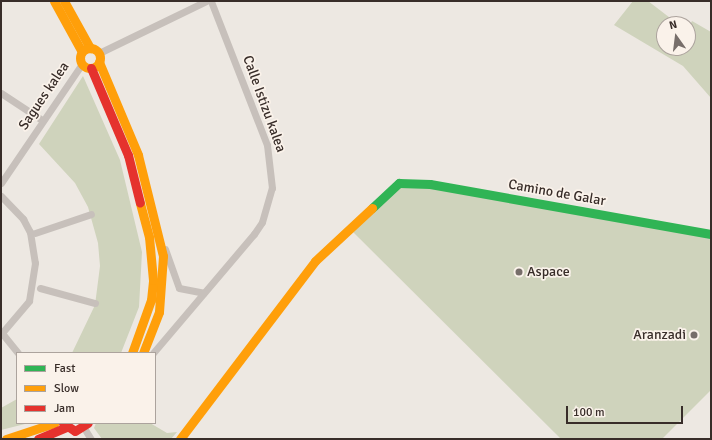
<!DOCTYPE html>
<style>
body{margin:0}
#map{position:relative;width:712px;height:440px;overflow:hidden;background:#ede8e2;font-family:Signika,sans-serif}
div>[style]{position:absolute}
.green>*{inset:0;background:#cfd3bc}
.street>*{height:7px;margin:-3.5px;padding:0 3.5px;transform-origin:3.5px;border-radius:3.5px;background:#c7c0bb}
.fast>*{height:9px;margin:-4.5px;padding:0 4.5px;transform-origin:4.5px;border-radius:4.5px;background:#30b455}
.slow>*{height:9px;margin:-4.5px;padding:0 4.5px;transform-origin:4.5px;border-radius:4.5px;background:#ff9f0a}
.slow>.ring{margin:-4.5px;padding:0;box-sizing:content-box;background:none;border:9px solid #ff9f0a;border-radius:50%}
.jam>*{height:9px;margin:-4.5px;padding:0 4.5px;transform-origin:4.5px;border-radius:4.5px;background:#e5322d}
.dots>*{width:11px;height:11px;translate:-50% -50%;box-sizing:border-box;border:2px solid #faf2ea;border-radius:50%}
span{translate:-50% -50%;white-space:nowrap;text-align:center;line-height:1.15;-webkit-text-stroke:3.5px #faf2ea;paint-order:stroke}
.street-label{font-size:14px;color:#382d29}
.poi-label{font-size:14px;color:#382d29}
.left{translate:0 -50%;text-align:left}
.right{translate:-100% -50%;text-align:right}
.frame{position:absolute;inset:0;border:2px solid #382d29;pointer-events:none}
.legend{position:absolute;left:16px;top:352px;width:140px;height:72px;box-sizing:border-box;background:#faf2ea;border:1px solid #aca39d;margin:0;padding:5px 7px;list-style:none;font-size:12px;color:#382d29}
.legend li{display:flex;align-items:center;gap:8px;height:20px}
.legend b{width:20px;border:1px solid #aca39d}
.north{position:absolute;left:656px;top:16px;width:40px;height:40px;box-sizing:border-box;background:#faf2ea;border:1px solid #aca39d;border-radius:50%;rotate:346deg;font-size:11px;font-weight:700;line-height:16px;text-align:center;color:#382d29}
.north::after{content:'';display:block;margin:auto;width:14px;height:18px;background:#776e6a;clip-path:polygon(50% 0,100% 100%,50% 72%,0 100%)}
.scale{position:absolute;left:566px;top:406px;width:117px;height:18px;box-sizing:border-box;border:2px solid #382d29;border-top:0;padding-left:5px;font-size:12px;line-height:14px;white-space:nowrap;color:#382d29;-webkit-text-stroke:3px #faf2ea;paint-order:stroke}
</style>
<div id="map">
<div class="green">
<i style="clip-path:polygon(633px 1px,648px 1px,678px 24px,664px 24px,664px 48px,688px 48px,688px 28px,692px 21px,711px 32px,711px 98px,683px 66px,614px 25px)"></i>
<i style="clip-path:polygon(83px 76px,120px 160px,142px 252px,139px 307px,121px 353px,72px 353px,95px 305px,100px 266px,98px 243px,88px 207px,75px 183px,39px 144px)"></i>
<i style="clip-path:polygon(403px 182px,711px 234px,711px 390px,662px 439px,561px 439px,352px 231px)"></i>
<i style="clip-path:polygon(17px 399px,17px 423px,29px 423px,1px 430px,1px 408px)"></i>
<i style="clip-path:polygon(96px 423px,150px 423px,167px 433px,177px 432px,171px 439px,102px 439px,94px 428px)"></i>
</div>
<div class="street">
<i style="left:99px;top:53px;width:119px;rotate:-25.9deg"></i>
<i style="left:1px;top:93px;width:49px;rotate:33.4deg"></i>
<i style="left:1px;top:183px;width:144px;rotate:-55.8deg"></i>
<i style="left:1px;top:196px;width:32px;rotate:46deg"></i>
<i style="left:23px;top:219px;width:15px;rotate:62deg"></i>
<i style="left:30px;top:232px;width:31px;rotate:81deg"></i>
<i style="left:35px;top:263px;width:38px;rotate:99deg"></i>
<i style="left:29px;top:301px;width:43px;rotate:130.3deg"></i>
<i style="left:35px;top:233px;width:59px;rotate:-18.7deg"></i>
<i style="left:165px;top:249px;width:41px;rotate:70.3deg"></i>
<i style="left:179px;top:288px;width:25px;rotate:11deg"></i>
<i style="left:40px;top:288px;width:57px;rotate:15.3deg"></i>
<i style="left:1px;top:332px;width:27px;rotate:51deg"></i>
<i style="left:153px;top:353px;width:156px;rotate:-49.7deg"></i>
<i style="left:254px;top:234px;width:14px;rotate:-56deg"></i>
<i style="left:262px;top:222px;width:35px;rotate:-74deg"></i>
<i style="left:272px;top:188px;width:43px;rotate:-96.6deg"></i>
<i style="left:267px;top:145px;width:155px;rotate:-111.3deg"></i>
<i style="left:84px;top:428px;width:13px;rotate:58deg"></i>
</div>
<div class="fast">
<i style="left:372px;top:208px;width:37px;rotate:-43deg"></i>
<i style="left:399px;top:183px;width:31px;rotate:2deg"></i>
<i style="left:430px;top:184px;width:285px;rotate:10.1deg"></i>
</div>
<div class="slow">
<i style="left:54px;top:1px;width:58px;rotate:61.2deg"></i>
<i style="left:64px;top:1px;width:54px;rotate:61deg"></i>
<i class="ring" style="left:80px;top:48px;width:11px;height:11px"></i>
<i style="left:99px;top:62px;width:101px;rotate:67.2deg"></i>
<i style="left:138px;top:155px;width:104px;rotate:76.1deg"></i>
<i style="left:163px;top:256px;width:56px;rotate:94.1deg"></i>
<i style="left:159px;top:312px;width:44px;rotate:111.3deg"></i>
<i style="left:132px;top:353px;width:56px;rotate:-70.3deg"></i>
<i style="left:151px;top:300px;width:20px;rotate:-84deg"></i>
<i style="left:153px;top:280px;width:43px;rotate:-95.3deg"></i>
<i style="left:149px;top:237px;width:35px;rotate:-105deg"></i>
<i style="left:6px;top:439px;width:51px;rotate:-18.4deg"></i>
<i style="left:180px;top:439px;width:223px;rotate:-52.8deg"></i>
<i style="left:315px;top:261px;width:78px;rotate:-42.9deg"></i>
</div>
<div class="jam">
<i style="left:91px;top:68px;width:95px;rotate:67deg"></i>
<i style="left:128px;top:155px;width:49px;rotate:76deg"></i>
<i style="left:63px;top:423px;width:14px;rotate:34deg"></i>
<i style="left:75px;top:431px;width:15px;rotate:-32deg"></i>
<i style="left:38px;top:439px;width:30px;rotate:-23deg"></i>
</div>
<div class="dots">
<i style="left:519px;top:272px;background:#776e6a"></i>
<i style="left:694px;top:335px;background:#776e6a"></i>
</div>
<div class="street-label">
<span style="left:44px;top:96px;rotate:-56deg">Sagues kalea</span>
<span style="left:264px;top:104px;rotate:70deg">Calle Istizu kalea</span>
<span style="left:557px;top:193px;rotate:10deg">Camino de Galar</span>
</div>
<div class="poi-label">
<span class="left" style="left:527px;top:272px">Aspace</span>
<span class="right" style="left:686px;top:335px">Aranzadi</span>
</div>
<div class="frame"></div>
<ul class="legend">
<li><b style="height:5px;background:#30b455"></b>Fast</li>
<li><b style="height:5px;background:#ff9f0a"></b>Slow</li>
<li><b style="height:5px;background:#e5322d"></b>Jam</li>
</ul>
<div class="north">N</div>
<div class="scale">100 m</div>
</div>
